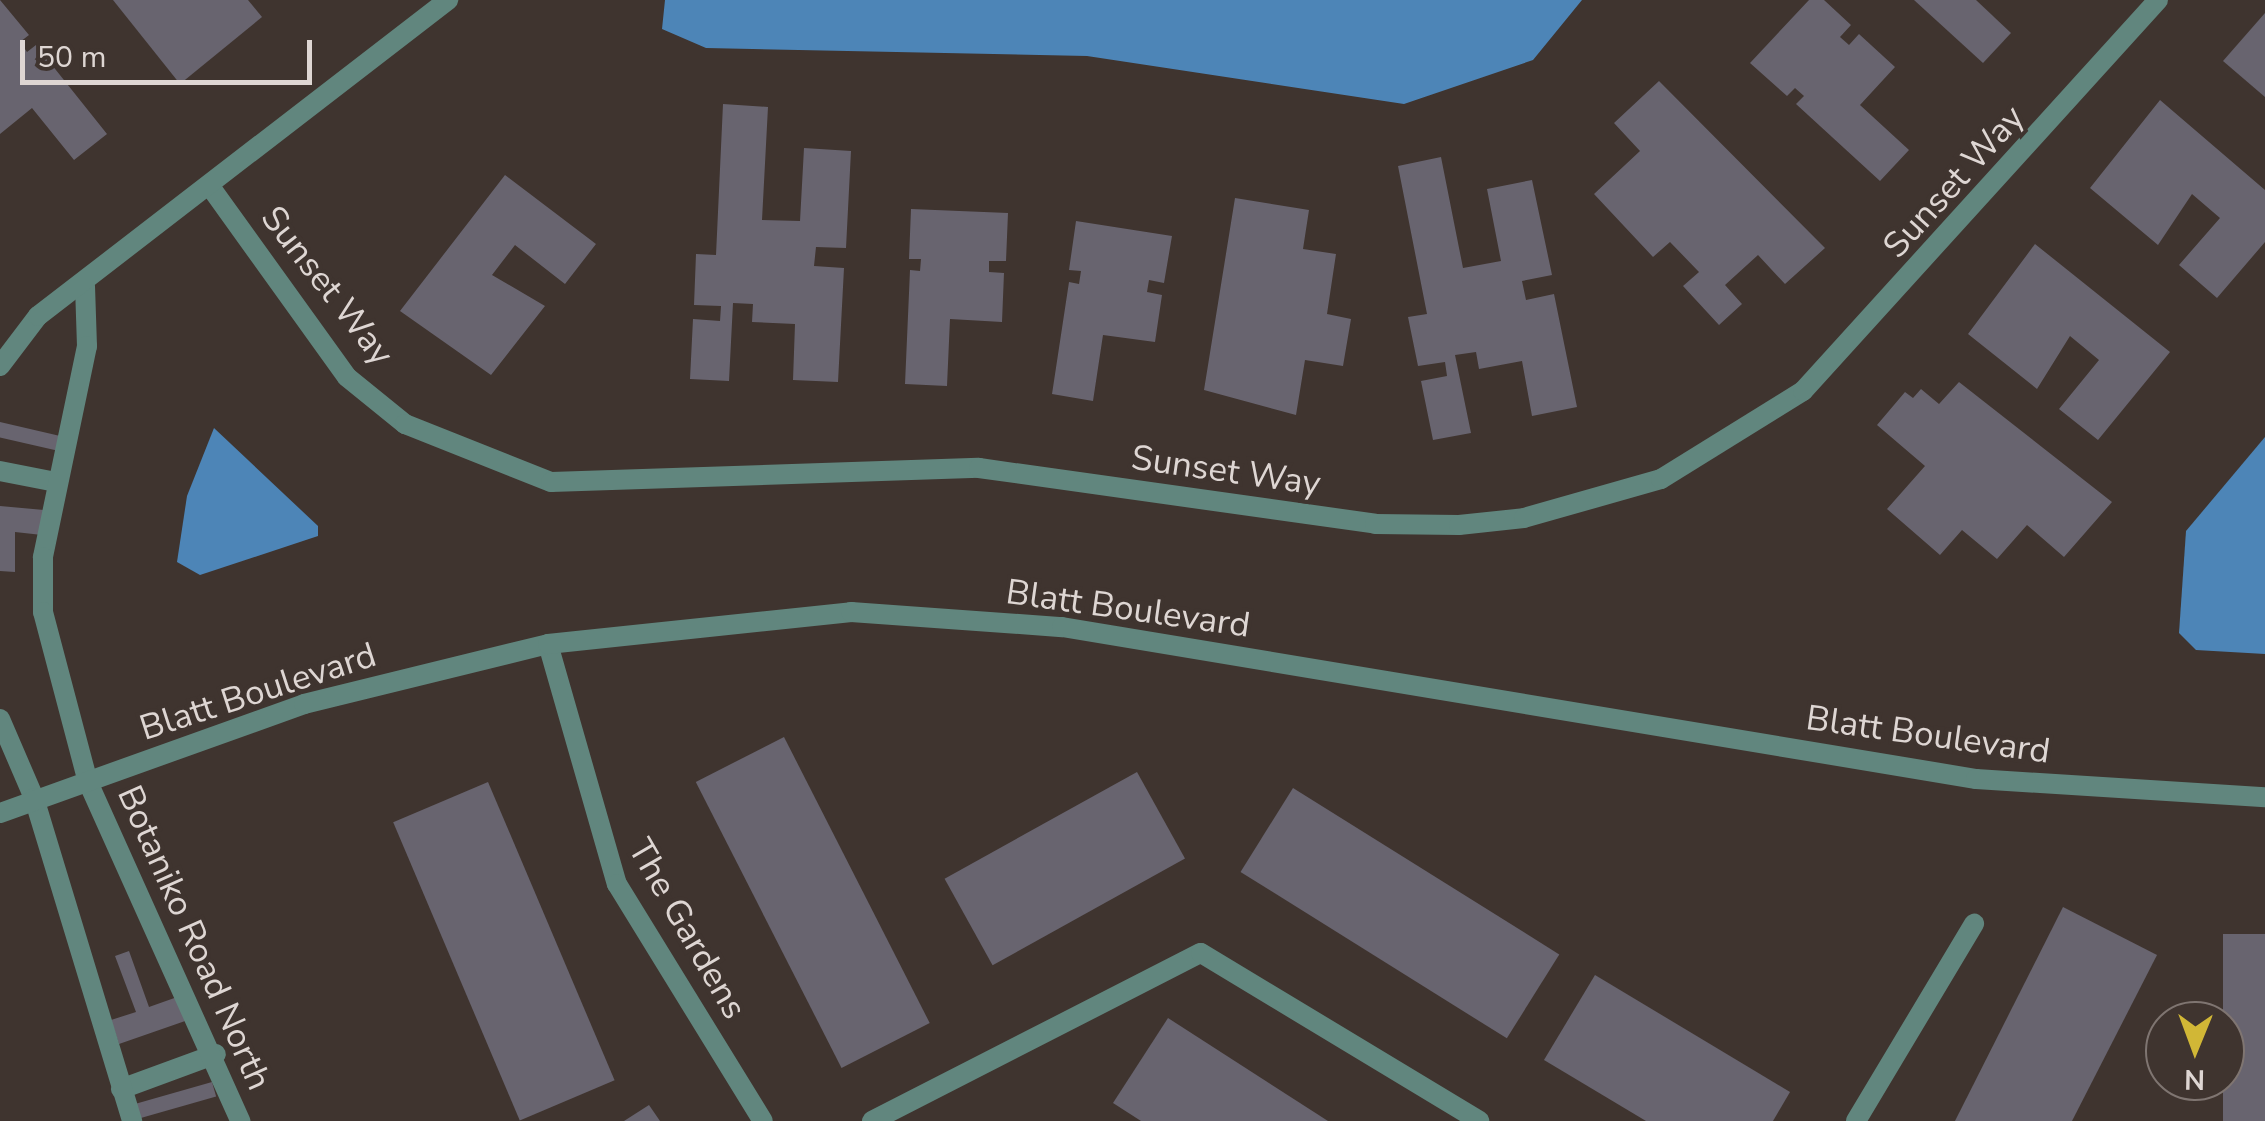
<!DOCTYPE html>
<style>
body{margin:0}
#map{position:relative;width:2265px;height:1121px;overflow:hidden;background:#3f342f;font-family:"Nunito Sans",sans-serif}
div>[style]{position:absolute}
.water>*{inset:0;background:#4d85b7}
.building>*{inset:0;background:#68646f;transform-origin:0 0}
.service>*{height:20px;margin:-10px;padding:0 10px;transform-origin:10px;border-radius:10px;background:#61867e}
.minor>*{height:20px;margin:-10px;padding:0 10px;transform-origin:10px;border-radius:10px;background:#61867e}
.tertiary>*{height:20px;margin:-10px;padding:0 10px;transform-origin:10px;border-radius:10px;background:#61867e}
span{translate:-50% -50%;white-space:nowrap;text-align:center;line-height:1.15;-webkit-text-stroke:8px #3f342f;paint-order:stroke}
.street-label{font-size:35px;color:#ded6d3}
.north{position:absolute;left:2145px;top:1001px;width:100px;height:100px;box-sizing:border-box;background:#3f342f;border:2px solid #7f7571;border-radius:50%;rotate:181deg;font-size:28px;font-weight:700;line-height:40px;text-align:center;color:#ded6d3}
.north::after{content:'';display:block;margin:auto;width:35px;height:45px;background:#d1b736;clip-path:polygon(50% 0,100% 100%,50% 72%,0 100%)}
.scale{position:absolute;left:20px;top:40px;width:292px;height:45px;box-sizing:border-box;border:5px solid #ded6d3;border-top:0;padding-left:12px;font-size:30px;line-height:35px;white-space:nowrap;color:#ded6d3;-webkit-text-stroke:8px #3f342f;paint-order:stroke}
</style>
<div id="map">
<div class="water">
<i style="clip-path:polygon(665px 0,1582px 0,1533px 60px,1404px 104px,1087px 56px,706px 48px,662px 29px)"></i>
<i style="clip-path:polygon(214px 428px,318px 526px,318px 536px,200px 575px,177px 562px,187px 496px)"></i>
<i style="clip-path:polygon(2265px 437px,2265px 654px,2196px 650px,2179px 633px,2186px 531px)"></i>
</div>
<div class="building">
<i style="clip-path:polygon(0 0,29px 35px,20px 42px,27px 52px,36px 45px,107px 134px,74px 160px,32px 108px,0 134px)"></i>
<i style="clip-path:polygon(113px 0,248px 0,262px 17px,180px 84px)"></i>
<i style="clip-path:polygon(1809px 0,1824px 0,1851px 25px,1840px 37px,1849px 45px,1859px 34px,1895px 67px,1860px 105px,1909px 150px,1880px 181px,1796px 104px,1804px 96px,1795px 88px,1787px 96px,1750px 63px)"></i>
<i style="clip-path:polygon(1914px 0,1976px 0,2011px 33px,1983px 63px)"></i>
<i style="clip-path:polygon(2265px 13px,2265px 97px,2223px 61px)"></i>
<i style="clip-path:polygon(1659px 81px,1825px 248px,1785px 284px,1758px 255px,1725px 285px,1742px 304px,1719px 325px,1683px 286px,1699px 272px,1670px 242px,1653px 257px,1594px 194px,1640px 151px,1614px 123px)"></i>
<i style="clip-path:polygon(2160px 100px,2265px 190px,2265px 242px,2217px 298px,2179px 265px,2220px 218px,2192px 194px,2158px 245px,2090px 188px)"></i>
<i style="clip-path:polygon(723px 104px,768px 107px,762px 220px,800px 221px,804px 148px,851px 151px,846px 248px,816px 247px,814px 266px,844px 268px,838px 382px,793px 380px,795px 324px,752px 322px,753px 304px,733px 303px,729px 381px,690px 379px,693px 319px,720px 321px,721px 306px,694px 305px,696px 254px,716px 255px)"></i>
<i style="clip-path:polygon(1441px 157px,1463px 268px,1501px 261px,1487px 189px,1532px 180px,1552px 275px,1522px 281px,1526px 300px,1554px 294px,1577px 407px,1532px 416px,1522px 361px,1479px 369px,1476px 352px,1455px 355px,1471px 433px,1433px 440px,1421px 381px,1447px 376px,1445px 362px,1418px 366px,1408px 317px,1427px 314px,1398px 166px)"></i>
<i style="clip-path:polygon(505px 175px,596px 244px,565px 284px,515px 245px,492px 275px,545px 306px,491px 375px,400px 311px)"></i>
<i style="clip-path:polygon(1235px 198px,1309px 210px,1303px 249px,1336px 254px,1327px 314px,1351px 319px,1343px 366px,1305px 360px,1296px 415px,1204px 390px)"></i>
<i style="clip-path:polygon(911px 209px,1008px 213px,1006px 261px,989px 261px,989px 272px,1004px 273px,1002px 322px,950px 319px,947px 386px,905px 384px,910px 270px,920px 271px,921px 259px,909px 259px)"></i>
<i style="clip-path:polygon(1076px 221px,1172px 236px,1164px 283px,1149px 280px,1147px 292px,1162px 295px,1155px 342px,1103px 335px,1093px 401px,1052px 394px,1069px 282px,1079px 284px,1081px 271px,1069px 270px)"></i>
<i style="clip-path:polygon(2035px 244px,2170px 352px,2098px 440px,2059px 409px,2099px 360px,2070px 336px,2037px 389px,1968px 334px)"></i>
<i style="clip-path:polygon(1959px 382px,2112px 502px,2064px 557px,2027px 525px,1997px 559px,1962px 530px,1940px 555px,1887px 509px,1925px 466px,1877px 425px,1905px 392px,1913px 398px,1921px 389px,1939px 404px)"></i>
<i style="left:0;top:422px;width:64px;height:15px;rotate:13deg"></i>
<i style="clip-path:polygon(0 506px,44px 510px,42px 535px,15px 532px,15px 572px,0 571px)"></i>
<i style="left:784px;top:737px;width:321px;height:99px;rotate:63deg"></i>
<i style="left:1137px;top:772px;width:99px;height:220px;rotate:61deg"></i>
<i style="left:488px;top:782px;width:324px;height:103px;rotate:67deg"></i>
<i style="left:1293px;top:788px;width:314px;height:99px;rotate:32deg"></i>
<i style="clip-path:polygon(2063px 907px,2157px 955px,2072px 1121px,1955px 1121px)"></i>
<i style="left:2223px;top:934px;width:42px;height:187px"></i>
<i style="clip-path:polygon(129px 951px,149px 1007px,180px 996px,188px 1020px,119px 1044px,111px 1020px,136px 1012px,115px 956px)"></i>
<i style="clip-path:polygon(1595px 975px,1790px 1092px,1773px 1121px,1646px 1121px,1544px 1060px)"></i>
<i style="clip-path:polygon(1168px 1018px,1328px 1121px,1141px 1121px,1113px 1103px)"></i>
<i style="left:212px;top:1082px;width:15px;height:82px;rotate:74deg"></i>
<i style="clip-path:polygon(649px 1105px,660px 1121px,624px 1121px)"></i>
</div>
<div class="service">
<i style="left:0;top:471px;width:57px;rotate:11.1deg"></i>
<i style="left:121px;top:1089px;width:101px;rotate:-20.2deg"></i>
</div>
<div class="minor">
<i style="left:209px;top:185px;width:236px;rotate:54.3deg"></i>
<i style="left:347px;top:377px;width:75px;rotate:39deg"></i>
<i style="left:405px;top:424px;width:157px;rotate:21.7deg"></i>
<i style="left:551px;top:482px;width:428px;rotate:-1.9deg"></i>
<i style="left:979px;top:468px;width:400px;rotate:8deg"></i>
<i style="left:1375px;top:524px;width:84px;rotate:0.7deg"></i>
<i style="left:1459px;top:525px;width:65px;rotate:-6.1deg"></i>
<i style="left:1524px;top:518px;width:142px;rotate:-15.9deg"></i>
<i style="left:1661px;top:479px;width:167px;rotate:-31.8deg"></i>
<i style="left:1803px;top:391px;width:528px;rotate:-47.76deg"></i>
<i style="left:85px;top:286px;width:60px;rotate:88.1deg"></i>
<i style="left:87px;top:346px;width:216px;rotate:101.8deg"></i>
<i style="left:43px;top:557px;width:55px;rotate:90deg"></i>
<i style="left:43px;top:612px;width:176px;rotate:75.2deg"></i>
<i style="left:88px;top:782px;width:372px;rotate:65.8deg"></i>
<i style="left:0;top:366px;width:63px;rotate:-52.8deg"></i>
<i style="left:38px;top:316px;width:518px;rotate:-37.62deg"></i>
<i style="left:548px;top:644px;width:250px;rotate:74deg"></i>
<i style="left:617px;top:884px;width:278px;rotate:58.4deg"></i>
<i style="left:0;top:719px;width:86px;rotate:66.7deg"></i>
<i style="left:34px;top:798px;width:338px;rotate:73.1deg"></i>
<i style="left:872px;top:1121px;width:369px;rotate:-27.1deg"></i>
<i style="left:1201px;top:953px;width:325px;rotate:31.1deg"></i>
<i style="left:1856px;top:1121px;width:230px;rotate:-59.1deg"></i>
</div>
<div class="tertiary">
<i style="left:0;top:813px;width:323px;rotate:-19.7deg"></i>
<i style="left:304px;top:704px;width:251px;rotate:-13.8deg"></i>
<i style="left:548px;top:644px;width:305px;rotate:-6deg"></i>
<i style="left:851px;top:612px;width:212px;rotate:4.1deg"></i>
<i style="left:1062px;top:627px;width:927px;rotate:9.44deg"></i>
<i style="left:1976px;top:779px;width:290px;rotate:3.6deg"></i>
</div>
<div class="street-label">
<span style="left:1954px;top:182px;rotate:-48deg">Sunset Way</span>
<span style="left:327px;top:286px;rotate:52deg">Sunset Way</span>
<span style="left:1226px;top:471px;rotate:8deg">Sunset Way</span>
<span style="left:1128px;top:609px;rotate:8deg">Blatt Boulevard</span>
<span style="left:258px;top:692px;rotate:-18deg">Blatt Boulevard</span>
<span style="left:1928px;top:735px;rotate:8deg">Blatt Boulevard</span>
<span style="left:687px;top:929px;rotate:60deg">The Gardens</span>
<span style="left:194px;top:938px;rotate:66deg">Botaniko Road North</span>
</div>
<div class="north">N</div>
<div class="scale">50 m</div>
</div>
